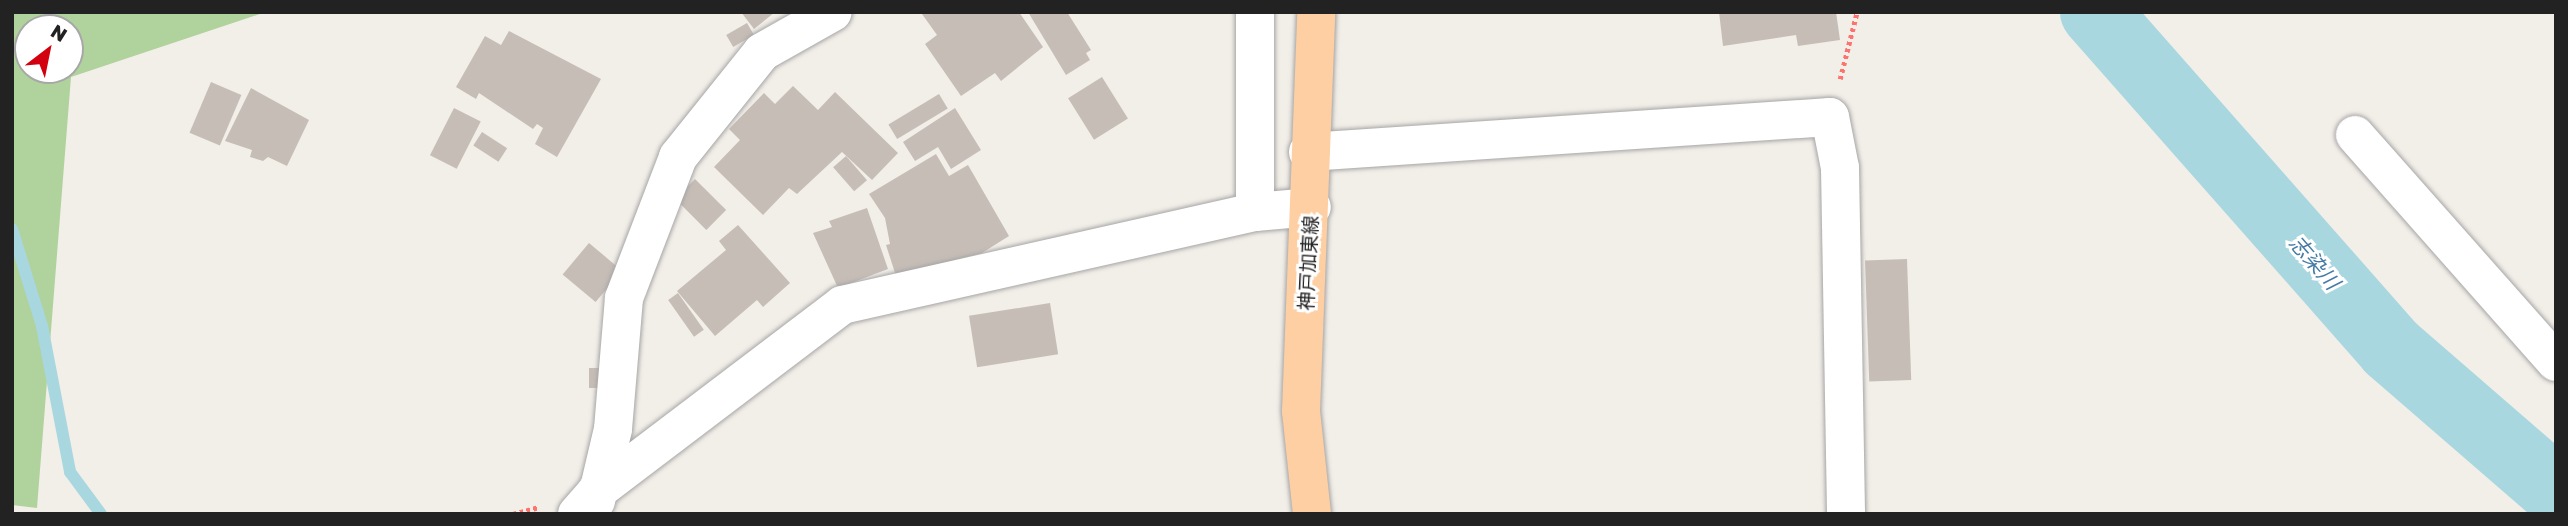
<!DOCTYPE html>
<meta charset="utf-8">
<style>
body{margin:0}
#map{position:relative;width:2568px;height:526px;overflow:hidden;background:#f2eee8;font-family:"Golos Text","Noto Sans JP",sans-serif}
div>[style]{position:absolute}
.forest>*{inset:0;background:#b0d29d}
.stream>*{height:12px;margin:-6px;padding:0 6px;transform-origin:6px;border-radius:6px;background:#a9d7e0}
.river>*{height:70px;margin:-35px;padding:0 35px;transform-origin:35px;border-radius:35px;background:#a9d7e0}
.building>*{inset:0;background:#c7bdb7;transform-origin:0 0}
.path>*{height:4.5px;margin-top:-2.25px;transform-origin:0;background:repeating-linear-gradient(90deg,#fc736f 0 3.5px,transparent 0 7px)}
.roads{filter:drop-shadow(0 0 2px #a6a6a6) drop-shadow(0 0 2px #a6a6a6)}
.minor>*{height:38px;margin:-19px;padding:0 19px;transform-origin:19px;border-radius:19px;background:#fff}
.major>*{height:38px;margin:-19px;padding:0 19px;transform-origin:19px;border-radius:19px;background:#fdcfa2}
span{translate:-50% -50%;white-space:nowrap;text-align:center;line-height:1.15;-webkit-text-stroke:6px #fff;paint-order:stroke}
.street-label{font-size:19px;color:#222}
.water-label{font-size:21px;color:#457ba4;font-style:italic}
.frame{position:absolute;inset:0;border:14px solid #222;pointer-events:none}
.north{position:absolute;left:14px;top:14px;width:70px;height:70px;box-sizing:border-box;background:#fff;border:2px solid #a7a7a7;border-radius:50%;rotate:32deg;font-size:19px;font-weight:700;line-height:28px;text-align:center;color:#222}
.north::after{content:'';display:block;margin:auto;width:24px;height:32px;background:#d30010;clip-path:polygon(50% 0,100% 100%,50% 72%,0 100%)}
</style>
<div id="map">
<div class="forest">
<i style="clip-path:polygon(evenodd,12px 12px,266px 12px,71px 77px,37px 508px,12px 505px,12px 12px,28px 28px,70px 28px,70px 70px,28px 70px,28px 28px)"></i>
</div>
<div class="stream">
<i style="left:12px;top:229px;width:102px;rotate:72.8deg"></i>
<i style="left:42px;top:326px;width:149px;rotate:79.1deg"></i>
<i style="left:70px;top:472px;width:52px;rotate:53.6deg"></i>
</div>
<div class="river">
<i style="left:2095px;top:12px;width:448px;rotate:48.6deg"></i>
<i style="left:2391px;top:348px;width:218px;rotate:40.9deg"></i>
</div>
<div class="building">
<i style="clip-path:polygon(741px 12px,775px 12px,754px 29px)"></i>
<i style="clip-path:polygon(1019px 12px,1043px 47px,1001px 81px,995px 73px,961px 96px,925px 44px,937px 35px,922px 14px)"></i>
<i style="clip-path:polygon(1028px 12px,1067px 12px,1091px 50px,1086px 53px,1090px 60px,1066px 75px)"></i>
<i style="clip-path:polygon(1719px 12px,1836px 12px,1840px 40px,1798px 46px,1796px 35px,1723px 46px)"></i>
<i style="left:747px;top:23px;width:14px;height:24px;rotate:60deg"></i>
<i style="clip-path:polygon(509px 31px,601px 79px,557px 157px,535px 144px,543px 128px,537px 124px,533px 129px,479px 93px,476px 99px,456px 87px,485px 36px,501px 45px)"></i>
<i style="left:1102px;top:77px;width:49px;height:40px;rotate:58deg"></i>
<i style="left:211px;top:82px;width:33px;height:55px;rotate:23deg"></i>
<i style="clip-path:polygon(793px 86px,818px 110px,835px 92px,898px 153px,872px 180px,842px 152px,797px 194px,789px 188px,763px 215px,714px 167px,740px 140px,729px 129px,764px 93px,775px 104px)"></i>
<i style="clip-path:polygon(251px 88px,309px 120px,287px 166px,268px 157px,263px 161px,250px 157px,252px 150px,225px 141px)"></i>
<i style="left:939px;top:94px;width:17px;height:59px;rotate:59deg"></i>
<i style="left:454px;top:108px;width:30px;height:53px;rotate:27deg"></i>
<i style="clip-path:polygon(955px 108px,981px 150px,951px 169px,938px 147px,915px 161px,903px 142px)"></i>
<i style="left:482px;top:132px;width:30px;height:16px;rotate:33deg"></i>
<i style="clip-path:polygon(936px 154px,949px 176px,968px 165px,1009px 236px,982px 253px,896px 276px,886px 245px,890px 244px,885px 218px,869px 194px)"></i>
<i style="left:846px;top:156px;width:32px;height:17px;rotate:49deg"></i>
<i style="left:695px;top:179px;width:44px;height:28px;rotate:45deg"></i>
<i style="clip-path:polygon(867px 208px,888px 269px,838px 288px,813px 233px,832px 227px,829px 221px)"></i>
<i style="clip-path:polygon(738px 225px,790px 283px,763px 307px,757px 300px,715px 336px,677px 291px,726px 250px,719px 241px)"></i>
<i style="left:589px;top:243px;width:43px;height:41px;rotate:40deg"></i>
<i style="left:1907px;top:259px;width:121px;height:42px;rotate:88deg"></i>
<i style="left:678px;top:293px;width:45px;height:12px;rotate:55deg"></i>
<i style="left:1050px;top:303px;width:52px;height:82px;rotate:81deg"></i>
<i style="left:589px;top:368px;width:16px;height:20px"></i>
</div>
<div class="path">
<i style="left:1840px;top:79px;width:69px;rotate:-75.8deg"></i>
<i style="left:513px;top:514px;width:27px;rotate:-15deg"></i>
</div>
<div class="roads">
<div class="minor">
<i style="left:2355px;top:135px;width:303px;rotate:48.5deg"></i>
<i style="left:1308px;top:152px;width:523px;rotate:-3.84deg"></i>
<i style="left:1830px;top:117px;width:52px;rotate:78.9deg"></i>
<i style="left:1840px;top:168px;width:346px;rotate:89deg"></i>
<i style="left:1255px;top:212px;width:200px;rotate:-90deg"></i>
<i style="left:596px;top:501px;width:74px;rotate:-76.7deg"></i>
<i style="left:613px;top:429px;width:131px;rotate:-85.2deg"></i>
<i style="left:624px;top:298px;width:151px;rotate:-69deg"></i>
<i style="left:678px;top:157px;width:134px;rotate:-51.3deg"></i>
<i style="left:762px;top:52px;width:81px;rotate:-29.4deg"></i>
<i style="left:577px;top:514px;width:29px;rotate:-49deg"></i>
<i style="left:596px;top:492px;width:309px;rotate:-37.2deg"></i>
<i style="left:842px;top:305px;width:423px;rotate:-12.7deg"></i>
<i style="left:1255px;top:212px;width:57px;rotate:-5deg"></i>
</div>
<div class="major">
<i style="left:1312px;top:514px;width:104px;rotate:-96.1deg"></i>
<i style="left:1301px;top:411px;width:399px;rotate:-87.8deg"></i>
</div>
</div>
<div class="street-label">
<span style="left:1308px;top:263px;rotate:-87deg">神戸加東線</span>
</div>
<div class="water-label">
<span style="left:2315px;top:262px;rotate:49deg">志染川</span>
</div>
<div class="frame"></div>
<div class="north">N</div>
</div>
